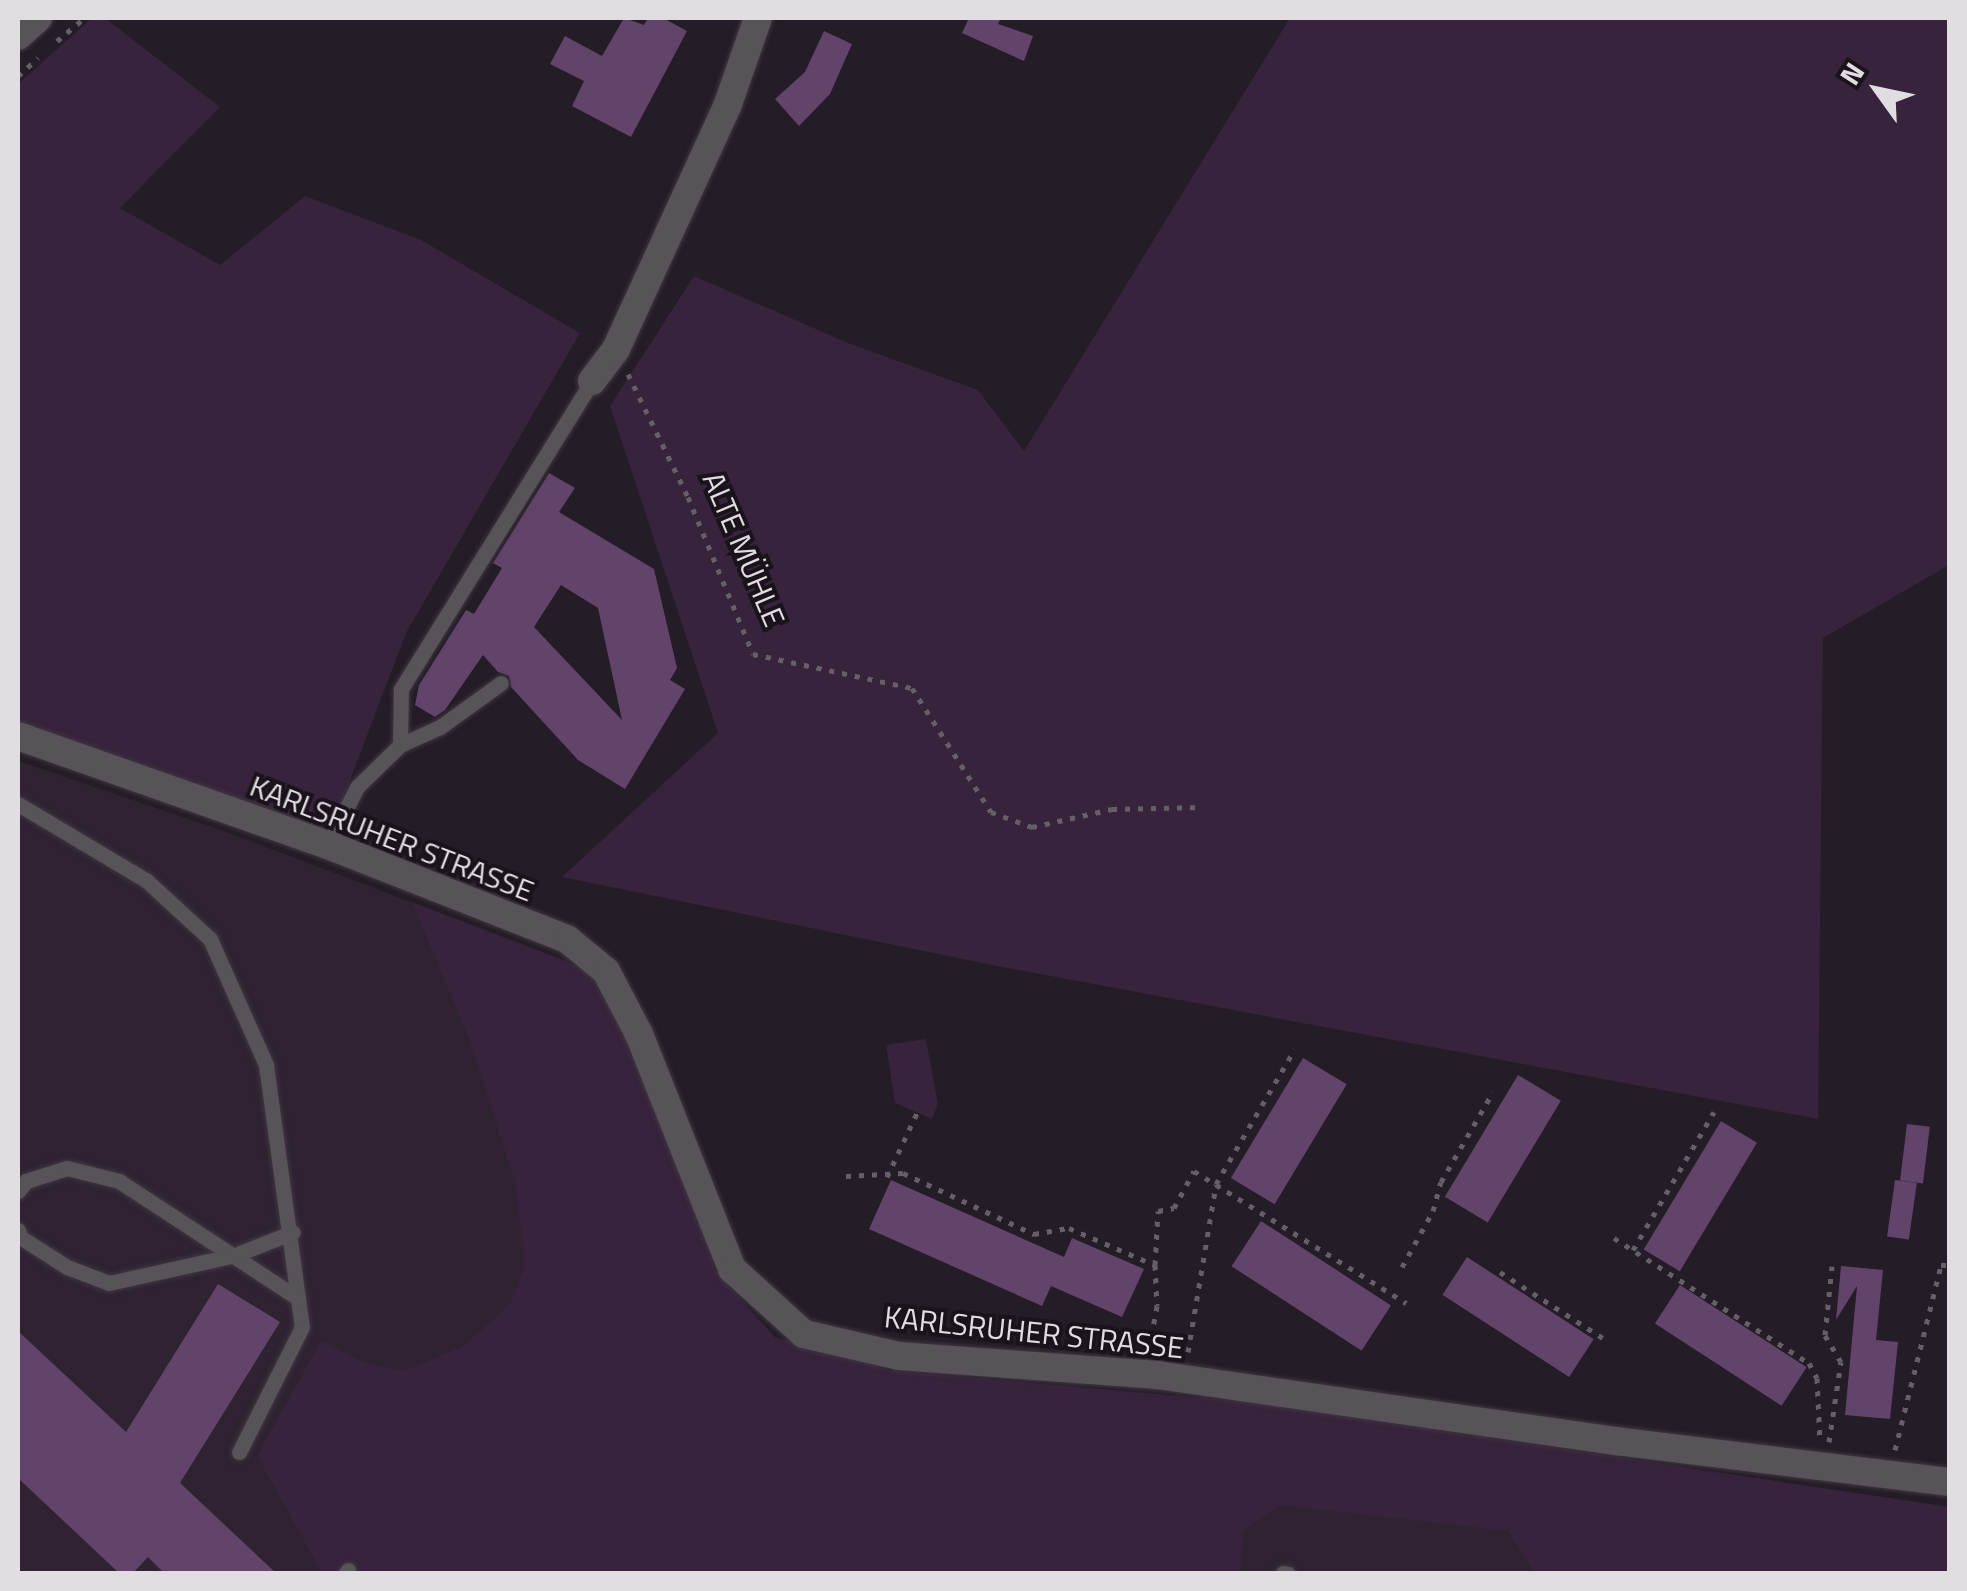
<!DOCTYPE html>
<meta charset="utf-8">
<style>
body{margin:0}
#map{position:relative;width:1967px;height:1591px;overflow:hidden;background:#241c26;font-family:"Titillium Web",sans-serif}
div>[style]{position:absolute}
.built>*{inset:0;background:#2f2332}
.green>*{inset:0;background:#37233c}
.building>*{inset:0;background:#62446a;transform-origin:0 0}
.path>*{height:5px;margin-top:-2.5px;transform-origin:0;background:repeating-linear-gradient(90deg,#665f68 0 5px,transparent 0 13px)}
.roads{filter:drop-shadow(0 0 2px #3f3740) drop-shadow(0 0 2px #3f3740)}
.service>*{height:15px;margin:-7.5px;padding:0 7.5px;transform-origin:7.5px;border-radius:7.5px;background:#575358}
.minor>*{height:28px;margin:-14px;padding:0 14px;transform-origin:14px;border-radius:14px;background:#575358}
.tertiary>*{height:28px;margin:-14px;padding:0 14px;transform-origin:14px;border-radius:14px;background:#575358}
span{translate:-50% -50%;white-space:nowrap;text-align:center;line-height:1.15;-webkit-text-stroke:8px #1a131c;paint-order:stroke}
.street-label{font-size:30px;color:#e2dde3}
.frame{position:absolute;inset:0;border:20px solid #e2dde3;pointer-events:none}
.north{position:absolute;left:1827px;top:40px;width:100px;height:100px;-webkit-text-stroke:8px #1a131c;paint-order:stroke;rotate:303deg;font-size:28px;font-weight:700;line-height:40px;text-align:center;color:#e2dde3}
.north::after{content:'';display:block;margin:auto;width:35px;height:45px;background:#e2dde3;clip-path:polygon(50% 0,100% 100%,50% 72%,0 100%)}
</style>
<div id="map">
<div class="built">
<i style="clip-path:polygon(18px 761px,221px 830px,600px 974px,688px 1189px,716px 1272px,775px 1337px,892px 1371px,1248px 1402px,1950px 1507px,1949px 1574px,18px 1574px)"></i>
</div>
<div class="green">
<i style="clip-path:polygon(92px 18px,105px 18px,220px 107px,120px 208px,220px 265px,305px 196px,421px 240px,580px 333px,406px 633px,321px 857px,18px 750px,18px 84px)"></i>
<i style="clip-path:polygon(1290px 18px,1949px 18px,1949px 565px,1823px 638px,1818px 1119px,997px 966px,562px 877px,718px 733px,610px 406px,694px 276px,848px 343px,978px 390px,1024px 451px)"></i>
<i style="clip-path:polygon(412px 902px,600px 974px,688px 1189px,716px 1272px,775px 1337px,892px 1371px,1248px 1402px,1949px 1507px,1949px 1573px,1536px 1573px,1508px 1531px,1279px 1505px,1244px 1531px,1240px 1573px,322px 1573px,257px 1456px,321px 1341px,366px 1363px,405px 1371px,463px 1346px,509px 1306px,525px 1266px,515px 1181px,469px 1039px)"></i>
<i style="clip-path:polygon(926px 1039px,938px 1104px,932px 1119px,895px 1103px,886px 1045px)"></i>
</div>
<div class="building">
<i style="clip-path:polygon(624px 18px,644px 25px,648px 18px,663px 18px,687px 31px,631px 137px,572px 106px,584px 81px,550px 64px,565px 36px,602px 56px)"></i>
<i style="clip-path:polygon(969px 18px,1001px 18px,998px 24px,1033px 36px,1024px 61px,962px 33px)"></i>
<i style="clip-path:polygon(824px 31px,852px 44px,830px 94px,799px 126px,775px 99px,805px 72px)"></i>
<i style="clip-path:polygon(evenodd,549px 473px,575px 488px,559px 512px,654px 569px,677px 668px,670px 680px,685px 689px,625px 789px,578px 760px,511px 687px,509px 676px,498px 672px,483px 655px,445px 710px,435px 717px,415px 705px,419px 685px,466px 610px,474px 614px,502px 568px,493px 563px,549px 473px,561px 585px,598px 608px,622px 720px,534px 627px,561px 585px)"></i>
<i style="left:1303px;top:1058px;width:51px;height:140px;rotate:31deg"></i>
<i style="left:1518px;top:1075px;width:50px;height:142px;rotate:31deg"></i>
<i style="left:1721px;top:1121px;width:42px;height:150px;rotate:31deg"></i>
<i style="left:1907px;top:1124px;width:23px;height:57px;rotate:7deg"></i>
<i style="clip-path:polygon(891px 1180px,1064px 1257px,1072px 1238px,1144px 1269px,1122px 1317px,1051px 1286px,1042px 1306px,869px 1229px)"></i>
<i style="left:1895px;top:1180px;width:22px;height:57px;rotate:8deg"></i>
<i style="left:1261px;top:1221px;width:155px;height:54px;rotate:33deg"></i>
<i style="left:1467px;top:1257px;width:151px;height:45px;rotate:33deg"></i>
<i style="clip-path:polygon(1841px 1266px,1883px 1270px,1876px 1340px,1898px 1342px,1890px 1419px,1845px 1415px,1857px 1286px,1836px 1320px)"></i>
<i style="clip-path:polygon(218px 1284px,280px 1322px,180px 1483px,277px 1574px,165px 1574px,148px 1557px,132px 1574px,120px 1574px,18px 1478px,18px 1331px,126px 1432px)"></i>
<i style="left:1680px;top:1285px;width:151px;height:46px;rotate:33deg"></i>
</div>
<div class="path">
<i style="left:57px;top:41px;width:35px;rotate:-40deg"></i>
<i style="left:18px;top:76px;width:27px;rotate:-42deg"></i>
<i style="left:628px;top:374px;width:137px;rotate:64deg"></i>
<i style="left:688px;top:497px;width:170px;rotate:67.5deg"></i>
<i style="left:753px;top:654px;width:163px;rotate:12.1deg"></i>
<i style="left:912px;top:688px;width:147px;rotate:57.5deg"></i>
<i style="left:991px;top:812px;width:44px;rotate:20.1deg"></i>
<i style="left:1032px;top:827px;width:82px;rotate:-12.7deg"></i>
<i style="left:1112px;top:809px;width:90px;rotate:-1.3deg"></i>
<i style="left:846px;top:1176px;width:57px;rotate:-3deg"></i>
<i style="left:903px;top:1173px;width:145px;rotate:25deg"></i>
<i style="left:1034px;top:1234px;width:36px;rotate:-10deg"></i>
<i style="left:1069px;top:1228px;width:94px;rotate:23.3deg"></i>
<i style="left:1155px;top:1265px;width:41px;rotate:87.2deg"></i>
<i style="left:1157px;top:1306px;width:44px;rotate:100.5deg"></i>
<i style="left:887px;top:1177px;width:71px;rotate:-64.9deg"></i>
<i style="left:1614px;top:1238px;width:232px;rotate:32.7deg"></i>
<i style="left:1809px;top:1363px;width:17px;rotate:62deg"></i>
<i style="left:1817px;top:1378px;width:63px;rotate:87.3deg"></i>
<i style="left:1633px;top:1250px;width:160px;rotate:-59.6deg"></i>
<i style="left:1155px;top:1265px;width:54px;rotate:-86.8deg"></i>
<i style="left:1158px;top:1211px;width:16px;rotate:-11deg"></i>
<i style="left:1174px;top:1208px;width:42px;rotate:-61.6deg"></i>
<i style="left:1194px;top:1171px;width:250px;rotate:31.9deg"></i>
<i style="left:1402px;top:1267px;width:64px;rotate:-61deg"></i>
<i style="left:1433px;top:1211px;width:30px;rotate:-75deg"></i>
<i style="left:1441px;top:1182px;width:104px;rotate:-60deg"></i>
<i style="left:1500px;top:1272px;width:122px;rotate:32.7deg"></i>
<i style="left:1188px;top:1352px;width:170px;rotate:-80.5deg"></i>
<i style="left:1216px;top:1184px;width:156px;rotate:-59.7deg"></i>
<i style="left:1829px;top:1442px;width:81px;rotate:-81.5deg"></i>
<i style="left:1841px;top:1362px;width:31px;rotate:-121deg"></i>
<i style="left:1825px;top:1335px;width:69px;rotate:-84.2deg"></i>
<i style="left:1895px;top:1450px;width:191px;rotate:-76deg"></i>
<i style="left:1941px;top:1265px;width:9px"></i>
</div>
<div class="roads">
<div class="service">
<i style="left:400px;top:745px;width:56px;rotate:-89deg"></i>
<i style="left:401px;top:689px;width:362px;rotate:-58.2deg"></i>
<i style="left:18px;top:804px;width:150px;rotate:30.8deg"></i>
<i style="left:147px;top:881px;width:86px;rotate:42.6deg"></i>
<i style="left:210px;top:939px;width:138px;rotate:66deg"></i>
<i style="left:266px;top:1065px;width:264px;rotate:82.2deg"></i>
<i style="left:302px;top:1327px;width:140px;rotate:116.7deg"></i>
<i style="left:328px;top:845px;width:65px;rotate:-63.4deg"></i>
<i style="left:357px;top:787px;width:60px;rotate:-44.3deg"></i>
<i style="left:400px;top:745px;width:44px;rotate:-24.2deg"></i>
<i style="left:440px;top:727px;width:75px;rotate:-35.8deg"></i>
<i style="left:18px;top:1191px;width:13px;rotate:-51deg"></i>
<i style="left:26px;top:1181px;width:43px;rotate:-17.6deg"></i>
<i style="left:67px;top:1168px;width:54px;rotate:14deg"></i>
<i style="left:119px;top:1181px;width:214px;rotate:33.2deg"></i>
<i style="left:18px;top:1230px;width:7px;rotate:74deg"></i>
<i style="left:20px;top:1237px;width:56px;rotate:32.6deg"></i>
<i style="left:67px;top:1267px;width:45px;rotate:20.9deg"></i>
<i style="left:109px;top:1283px;width:129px;rotate:-12.5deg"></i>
<i style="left:235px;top:1255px;width:62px;rotate:-21.6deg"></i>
<i style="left:1283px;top:1573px;width:5px;rotate:11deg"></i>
<i style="left:345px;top:1574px;width:5px;rotate:-53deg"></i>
</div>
<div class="minor">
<i style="left:592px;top:381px;width:40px;rotate:-53deg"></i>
<i style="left:616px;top:349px;width:269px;rotate:-65.4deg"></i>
<i style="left:728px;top:104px;width:91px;rotate:-70.8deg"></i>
<i style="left:18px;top:736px;width:329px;rotate:19.4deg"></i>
<i style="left:328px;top:845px;width:257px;rotate:21.5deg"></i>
<i style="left:567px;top:939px;width:50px;rotate:39.4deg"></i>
<i style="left:606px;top:971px;width:71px;rotate:62.4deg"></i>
<i style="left:639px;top:1034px;width:253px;rotate:68.4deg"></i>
<i style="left:732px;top:1269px;width:97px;rotate:42.1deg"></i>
<i style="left:804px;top:1334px;width:98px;rotate:13deg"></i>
<i style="left:899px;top:1356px;width:259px;rotate:4.2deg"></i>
<i style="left:1157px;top:1375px;width:464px;rotate:8.2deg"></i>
<i style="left:1616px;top:1441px;width:337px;rotate:7deg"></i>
</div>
<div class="tertiary">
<i style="left:18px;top:36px;width:27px;rotate:-42deg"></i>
</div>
</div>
<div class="street-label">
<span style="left:744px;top:549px;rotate:67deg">ALTE MÜHLE</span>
<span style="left:392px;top:838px;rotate:21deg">KARLSRUHER STRASSE</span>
<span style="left:1034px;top:1332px;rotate:6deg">KARLSRUHER STRASSE</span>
</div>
<div class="frame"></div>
<div class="north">N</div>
</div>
